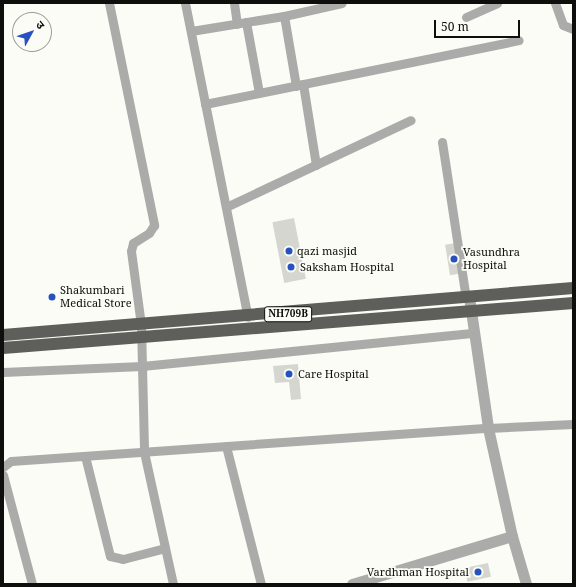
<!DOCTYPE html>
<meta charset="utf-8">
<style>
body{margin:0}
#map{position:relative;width:576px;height:587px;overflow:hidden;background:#fbfcf6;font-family:"Noto Serif","Noto Sans Devanagari",serif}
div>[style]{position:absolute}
.building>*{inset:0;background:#d6d6d1;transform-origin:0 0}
.minor>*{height:9px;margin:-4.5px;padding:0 4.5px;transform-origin:4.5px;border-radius:4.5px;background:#ababa9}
.tertiary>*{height:11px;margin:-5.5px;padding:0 5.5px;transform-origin:5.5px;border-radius:5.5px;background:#ababa9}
.trunk>*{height:12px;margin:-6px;padding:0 6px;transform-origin:6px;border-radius:6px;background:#5e5e5a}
.dots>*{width:11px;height:11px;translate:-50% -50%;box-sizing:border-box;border:2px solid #fbfcf6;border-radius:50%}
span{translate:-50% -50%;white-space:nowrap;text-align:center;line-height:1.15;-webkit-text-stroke:3.5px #fbfcf6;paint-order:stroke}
.shield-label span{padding:1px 3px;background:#fbfcf6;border:1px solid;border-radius:3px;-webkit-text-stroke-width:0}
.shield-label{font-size:10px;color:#0e0e0c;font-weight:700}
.poi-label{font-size:11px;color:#0e0e0c}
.left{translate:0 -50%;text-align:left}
.right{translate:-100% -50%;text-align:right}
.frame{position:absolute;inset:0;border:4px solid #0e0e0c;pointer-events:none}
.north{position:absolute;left:12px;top:12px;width:40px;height:40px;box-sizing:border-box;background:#fbfcf6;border:1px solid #9c9d98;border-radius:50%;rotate:50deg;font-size:11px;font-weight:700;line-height:16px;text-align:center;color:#0e0e0c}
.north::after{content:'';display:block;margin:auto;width:14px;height:18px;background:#2651bf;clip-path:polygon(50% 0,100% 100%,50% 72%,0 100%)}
.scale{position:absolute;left:434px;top:20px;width:86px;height:18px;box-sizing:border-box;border:2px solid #0e0e0c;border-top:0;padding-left:5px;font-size:12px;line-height:14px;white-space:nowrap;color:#0e0e0c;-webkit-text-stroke:3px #fbfcf6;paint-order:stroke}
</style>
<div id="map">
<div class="building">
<i style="left:294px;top:218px;width:62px;height:22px;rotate:79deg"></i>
<i style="left:456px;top:243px;width:31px;height:11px;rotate:81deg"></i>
<i style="clip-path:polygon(298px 364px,301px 399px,291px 400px,289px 382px,275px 383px,273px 366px)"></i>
<i style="left:488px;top:563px;width:14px;height:24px;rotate:78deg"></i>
</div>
<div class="minor">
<i style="left:109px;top:3px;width:227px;rotate:78.5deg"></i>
<i style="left:154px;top:225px;width:9px;rotate:122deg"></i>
<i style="left:149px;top:233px;width:19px;rotate:148deg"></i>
<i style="left:133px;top:243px;width:8px;rotate:104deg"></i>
<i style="left:131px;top:251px;width:75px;rotate:82.3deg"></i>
<i style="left:141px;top:325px;width:127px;rotate:88.6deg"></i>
<i style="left:144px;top:452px;width:135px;rotate:77.6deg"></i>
<i style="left:185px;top:3px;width:320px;rotate:78.7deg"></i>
<i style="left:234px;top:3px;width:21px;rotate:82deg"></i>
<i style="left:555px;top:3px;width:23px;rotate:70deg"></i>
<i style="left:563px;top:25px;width:11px;rotate:22deg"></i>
<i style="left:466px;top:17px;width:34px;rotate:-24deg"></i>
<i style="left:246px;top:22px;width:72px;rotate:79.6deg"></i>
<i style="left:191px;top:31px;width:94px;rotate:-9.2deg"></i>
<i style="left:303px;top:84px;width:82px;rotate:80.9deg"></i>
<i style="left:296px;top:86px;width:71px;rotate:-99.7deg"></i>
<i style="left:284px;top:16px;width:59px;rotate:-12.6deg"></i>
<i style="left:205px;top:104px;width:320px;rotate:-11.5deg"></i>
<i style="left:442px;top:142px;width:158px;rotate:81.3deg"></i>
<i style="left:226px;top:207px;width:204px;rotate:-25.2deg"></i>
<i style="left:3px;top:372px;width:139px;rotate:-2.5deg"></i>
<i style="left:142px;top:366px;width:334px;rotate:-5.7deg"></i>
<i style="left:226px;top:446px;width:142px;rotate:75.8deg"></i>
<i style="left:85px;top:456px;width:103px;rotate:76deg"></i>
<i style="left:110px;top:556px;width:13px;rotate:13deg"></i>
<i style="left:123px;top:559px;width:43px;rotate:-14.7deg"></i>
<i style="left:3px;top:467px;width:10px;rotate:-37deg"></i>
<i style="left:11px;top:461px;width:478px;rotate:-4deg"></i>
<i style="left:488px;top:428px;width:85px;rotate:-2.7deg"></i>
<i style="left:3px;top:475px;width:113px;rotate:75.1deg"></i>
</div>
<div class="tertiary">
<i style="left:469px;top:297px;width:132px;rotate:81.7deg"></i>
<i style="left:488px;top:428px;width:111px;rotate:77.5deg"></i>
<i style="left:352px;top:584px;width:167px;rotate:-16.7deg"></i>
<i style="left:512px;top:536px;width:50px;rotate:73.7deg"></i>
</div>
<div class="trunk">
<i style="left:3px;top:335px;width:572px;rotate:-4.71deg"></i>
<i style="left:3px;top:348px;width:572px;rotate:-4.51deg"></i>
</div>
<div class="dots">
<i style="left:289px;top:251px;background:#2651bf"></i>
<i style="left:454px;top:259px;background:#2651bf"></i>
<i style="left:291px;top:267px;background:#2651bf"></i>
<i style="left:52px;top:297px;background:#2651bf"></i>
<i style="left:289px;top:374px;background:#2651bf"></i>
<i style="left:478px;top:572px;background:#2651bf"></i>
</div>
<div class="shield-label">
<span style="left:288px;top:314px">NH709B</span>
</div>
<div class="poi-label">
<span class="left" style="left:297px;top:251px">qazi masjid</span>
<span class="left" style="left:463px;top:259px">Vasundhra<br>Hospital</span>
<span class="left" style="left:300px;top:267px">Saksham Hospital</span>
<span class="left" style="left:60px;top:297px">Shakumbari<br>Medical Store</span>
<span class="left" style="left:298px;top:374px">Care Hospital</span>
<span class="right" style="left:469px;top:572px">Vardhman Hospital</span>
</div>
<div class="frame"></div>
<div class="north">उ</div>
<div class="scale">50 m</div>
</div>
